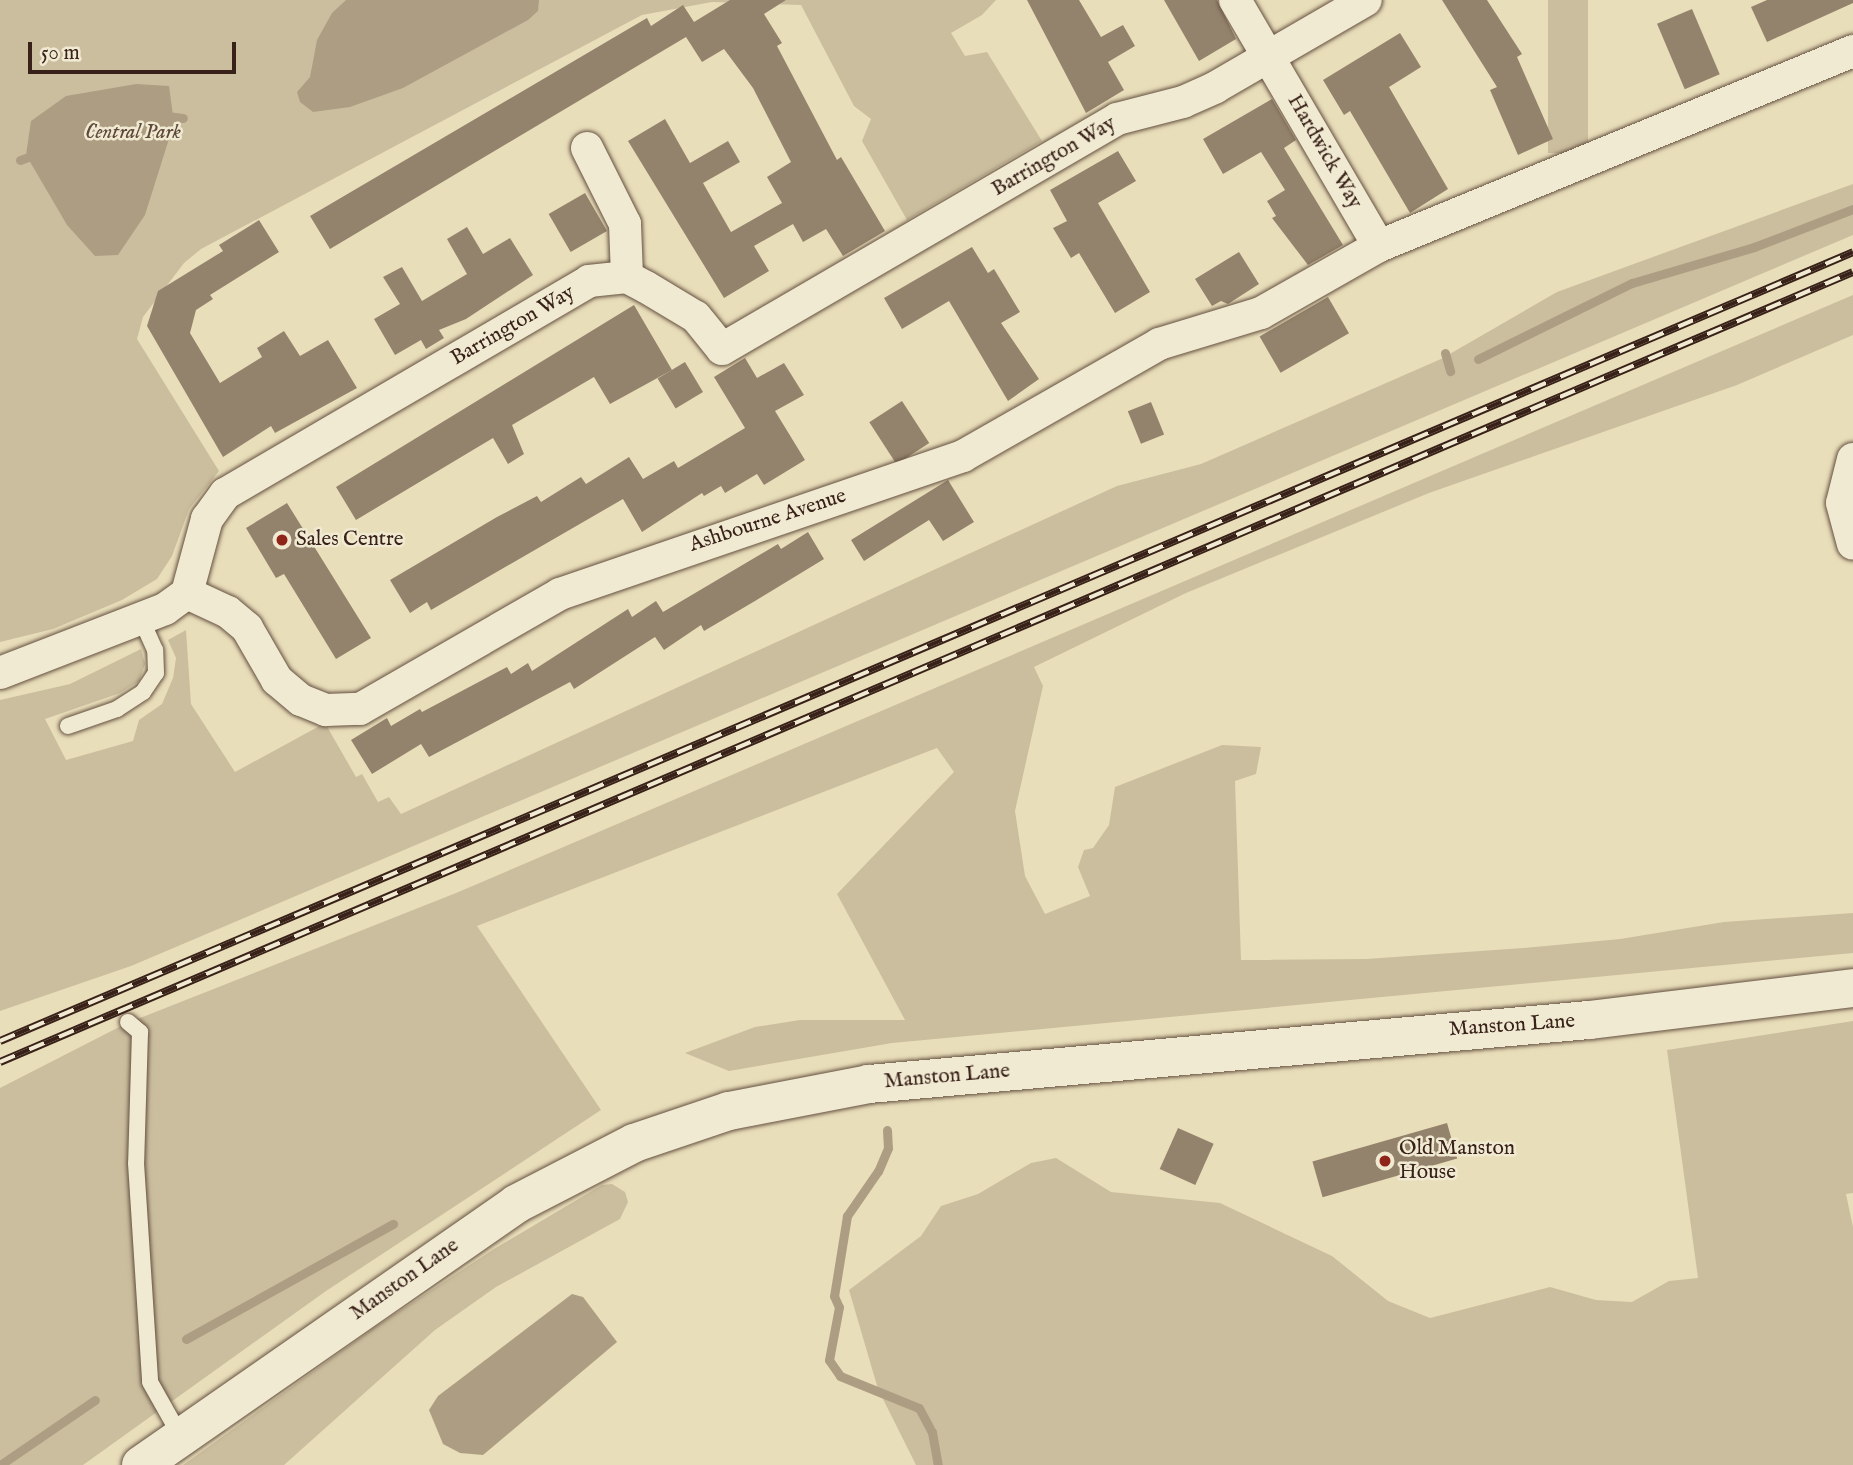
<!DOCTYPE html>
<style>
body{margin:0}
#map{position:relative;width:1853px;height:1465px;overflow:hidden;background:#e9deba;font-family:"IM FELL English",serif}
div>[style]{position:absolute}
.green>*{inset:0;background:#cbbe9e;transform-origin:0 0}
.water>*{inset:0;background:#ad9e83}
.stream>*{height:9px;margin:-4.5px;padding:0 4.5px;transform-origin:4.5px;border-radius:4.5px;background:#ad9e83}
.building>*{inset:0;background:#94836c;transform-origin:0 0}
.roads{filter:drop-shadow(0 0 2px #645040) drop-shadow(0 0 2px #645040)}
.lane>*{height:16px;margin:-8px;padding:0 8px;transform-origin:8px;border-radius:8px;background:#f1ead2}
.street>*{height:32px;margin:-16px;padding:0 16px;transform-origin:16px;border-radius:16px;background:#f1ead2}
.secondary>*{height:38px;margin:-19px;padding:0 19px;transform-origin:19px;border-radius:19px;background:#f1ead2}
.rail>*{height:8px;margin-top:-4px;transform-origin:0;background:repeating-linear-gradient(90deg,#f1ead2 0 16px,#382118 0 32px);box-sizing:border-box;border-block:2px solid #382118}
.dots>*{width:19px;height:19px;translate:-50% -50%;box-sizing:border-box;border:4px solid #f1ead2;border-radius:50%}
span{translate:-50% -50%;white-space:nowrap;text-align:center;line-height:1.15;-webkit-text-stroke:5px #f1ead2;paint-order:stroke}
.park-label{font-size:21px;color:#5d483a;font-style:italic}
.street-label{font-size:21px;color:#382118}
.poi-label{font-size:21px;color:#382118}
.left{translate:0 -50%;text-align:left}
.scale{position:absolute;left:28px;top:42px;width:208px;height:32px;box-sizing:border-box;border:4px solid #382118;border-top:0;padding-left:9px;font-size:21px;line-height:24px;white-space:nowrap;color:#382118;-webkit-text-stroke:5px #f1ead2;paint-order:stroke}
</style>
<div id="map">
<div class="green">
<i style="clip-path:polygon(0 0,996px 0,982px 15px,951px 33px,965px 56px,987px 52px,1042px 141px,907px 220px,862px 141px,871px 119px,854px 106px,801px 5px,712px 2px,642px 15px,201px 249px,184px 263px,143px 317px,137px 339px,219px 471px,189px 509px,172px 556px,157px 579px,122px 600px,53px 629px,0 642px)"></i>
<i style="left:1548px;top:0;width:40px;height:153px"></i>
<i style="clip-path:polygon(1853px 184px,1853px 235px,131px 966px,0 1011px,0 700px,70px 684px,141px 649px,145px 664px,139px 681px,120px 693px,45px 719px,66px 760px,133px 741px,139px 720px,162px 704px,173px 678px,176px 658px,168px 640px,186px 630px,191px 704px,235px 772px,325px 723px,356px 777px,362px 774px,378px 802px,389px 797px,401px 814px,1117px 486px,1201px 464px,1441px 359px,1557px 292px)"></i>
<i style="clip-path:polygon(1853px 295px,1853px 335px,1737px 385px,1429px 493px,1186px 593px,1034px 667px,1043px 686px,1015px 811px,1025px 876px,1045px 914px,1090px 896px,1078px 867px,1084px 850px,1093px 848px,1109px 825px,1115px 787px,1222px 745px,1261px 747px,1256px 774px,1235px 781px,1241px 960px,1366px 959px,1523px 948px,1620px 939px,1724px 922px,1853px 913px,1853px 953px,892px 1043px,729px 1071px,685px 1053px,755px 1027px,800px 1020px,905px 1020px,837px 894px,954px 772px,937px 748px,477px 926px,601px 1110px,326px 1291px,83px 1465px,0 1465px,0 1088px,125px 1024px,456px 893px)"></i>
<i style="clip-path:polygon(1853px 1021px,1853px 1193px,1846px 1194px,1853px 1227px,1853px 1465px,916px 1465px,878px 1389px,849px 1290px,921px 1236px,941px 1206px,978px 1194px,1031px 1163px,1056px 1158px,1111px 1192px,1220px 1203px,1332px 1256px,1388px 1301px,1430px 1318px,1550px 1287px,1596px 1300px,1632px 1302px,1669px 1281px,1698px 1278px,1667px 1050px)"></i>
<i style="clip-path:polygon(612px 1184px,625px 1192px,628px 1202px,620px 1219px,496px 1287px,435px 1330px,284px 1465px,183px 1465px,374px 1328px,494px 1249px,602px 1185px)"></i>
</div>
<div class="water">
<i style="clip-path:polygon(346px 0,539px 0,538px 11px,528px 20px,403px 88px,350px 107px,313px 112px,300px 102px,297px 92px,310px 77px,317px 40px,332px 13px)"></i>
<i style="clip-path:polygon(136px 84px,169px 86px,174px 123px,145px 215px,118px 255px,95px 256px,67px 225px,26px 155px,31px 121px,66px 96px)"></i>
<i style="clip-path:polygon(572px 1294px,583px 1297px,617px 1342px,483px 1455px,460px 1453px,443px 1444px,429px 1410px,438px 1396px)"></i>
</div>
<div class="stream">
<i style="left:167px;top:116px;width:16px;rotate:7deg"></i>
<i style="left:20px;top:160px;width:15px;rotate:-20deg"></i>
<i style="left:1445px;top:353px;width:19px;rotate:74deg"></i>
<i style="left:1478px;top:359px;width:172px;rotate:-26.3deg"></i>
<i style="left:1632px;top:283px;width:127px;rotate:-16.4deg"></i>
<i style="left:1754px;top:247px;width:106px;rotate:-21deg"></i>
<i style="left:887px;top:1130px;width:18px;rotate:87deg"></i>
<i style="left:888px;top:1148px;width:25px;rotate:113deg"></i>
<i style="left:878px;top:1171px;width:55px;rotate:124.6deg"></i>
<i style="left:847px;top:1216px;width:81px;rotate:99.2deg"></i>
<i style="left:834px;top:1296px;width:12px;rotate:66deg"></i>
<i style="left:839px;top:1307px;width:54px;rotate:100.7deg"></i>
<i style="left:829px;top:1360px;width:19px;rotate:55deg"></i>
<i style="left:840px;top:1376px;width:85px;rotate:22.1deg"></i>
<i style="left:919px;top:1408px;width:27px;rotate:62deg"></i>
<i style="left:932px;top:1432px;width:34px;rotate:80deg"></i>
<i style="left:186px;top:1339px;width:237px;rotate:-29.1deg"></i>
<i style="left:0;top:1465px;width:115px;rotate:-34.4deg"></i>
</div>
<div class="building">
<i style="clip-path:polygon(730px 0,786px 0,764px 14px,782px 43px,777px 46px,837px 160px,841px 157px,885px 231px,843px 256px,826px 229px,803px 242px,793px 224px,754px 246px,769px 271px,724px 298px,628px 141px,665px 119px,690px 163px,728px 141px,740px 162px,703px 183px,731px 232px,782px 203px,767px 177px,791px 162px,753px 88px,724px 49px,702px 62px,686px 37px,330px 249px,310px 216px,647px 18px,651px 26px,683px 5px,694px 22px)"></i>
<i style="clip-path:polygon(1027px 0,1079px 0,1101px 37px,1123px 25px,1135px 46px,1108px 62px,1124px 90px,1086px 113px)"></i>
<i style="clip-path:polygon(1164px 0,1217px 0,1236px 39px,1199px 61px)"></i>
<i style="clip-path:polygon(1442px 0,1487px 0,1522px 54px,1517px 57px,1553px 139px,1518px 155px,1490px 90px,1497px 87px)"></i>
<i style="clip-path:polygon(1767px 0,1853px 0,1853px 3px,1767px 42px,1751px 7px)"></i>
<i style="left:1692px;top:9px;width:71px;height:38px;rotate:67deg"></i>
<i style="clip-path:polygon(1400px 33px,1421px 67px,1389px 87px,1448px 189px,1410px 213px,1350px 111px,1344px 115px,1323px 80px)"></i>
<i style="clip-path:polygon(1272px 99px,1296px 140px,1284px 148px,1343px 245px,1308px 265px,1272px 218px,1276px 216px,1267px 201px,1285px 190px,1261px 152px,1223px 174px,1203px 139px)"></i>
<i style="clip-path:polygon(1118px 151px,1136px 181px,1098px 203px,1150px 292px,1115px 313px,1079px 253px,1071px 258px,1053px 228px,1067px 221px,1050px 190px)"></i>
<i style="left:585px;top:193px;width:44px;height:42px;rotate:60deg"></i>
<i style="clip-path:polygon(259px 220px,279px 252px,210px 295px,213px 299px,196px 310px,190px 333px,220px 383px,262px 357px,257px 348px,284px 331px,300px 356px,328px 340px,357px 388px,275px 433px,271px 426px,223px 457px,147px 326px,158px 291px,223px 251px,219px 245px)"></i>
<i style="clip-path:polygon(467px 227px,483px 254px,510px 238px,533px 275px,466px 319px,439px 330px,444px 338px,426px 349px,421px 340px,395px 355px,374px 319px,400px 304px,383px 277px,402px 267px,422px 301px,467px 274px,447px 239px)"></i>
<i style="clip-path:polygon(972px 247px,988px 273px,994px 269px,1020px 312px,1001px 323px,1039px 379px,1008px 401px,949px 301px,902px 329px,884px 298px)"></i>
<i style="clip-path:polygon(1239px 252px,1259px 284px,1228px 304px,1221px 301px,1212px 306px,1195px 279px)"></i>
<i style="left:1328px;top:297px;width:42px;height:79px;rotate:60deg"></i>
<i style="clip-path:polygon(634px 305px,672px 370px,610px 404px,594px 377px,512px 425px,524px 454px,508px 464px,493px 438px,356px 520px,336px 487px)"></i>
<i style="clip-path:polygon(745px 358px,757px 378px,784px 363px,804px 395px,775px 411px,805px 460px,764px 485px,757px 474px,725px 493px,721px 486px,704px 496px,702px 493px,642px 532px,623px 499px,431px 610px,427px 602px,410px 613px,390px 580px,497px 517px,537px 496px,541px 502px,581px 477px,586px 484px,629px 457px,643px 479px,674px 461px,678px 468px,745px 428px,714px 377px)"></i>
<i style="left:685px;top:362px;width:35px;height:32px;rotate:59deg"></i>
<i style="left:902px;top:401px;width:50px;height:39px;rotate:57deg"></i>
<i style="left:1151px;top:402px;width:35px;height:25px;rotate:68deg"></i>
<i style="clip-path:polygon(948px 480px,974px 522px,943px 541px,929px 520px,864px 561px,851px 540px)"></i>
<i style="clip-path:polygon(287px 503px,371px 638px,336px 659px,284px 574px,276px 578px,246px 528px)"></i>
<i style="clip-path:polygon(808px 532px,824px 559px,755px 601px,704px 631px,701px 625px,664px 650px,655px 637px,574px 689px,570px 682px,429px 757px,421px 744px,372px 774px,351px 740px,387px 718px,391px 726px,420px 709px,422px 712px,507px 667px,511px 674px,528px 663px,532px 671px,628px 609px,632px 617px,656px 601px,663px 612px,778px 544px,781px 549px)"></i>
<i style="left:1447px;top:1123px;width:37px;height:140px;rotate:74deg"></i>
<i style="left:1178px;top:1128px;width:39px;height:45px;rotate:24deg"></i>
</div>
<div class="roads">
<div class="lane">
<i style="left:68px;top:726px;width:52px;rotate:-19.1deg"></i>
<i style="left:117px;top:709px;width:31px;rotate:-33deg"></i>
<i style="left:143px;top:692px;width:23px;rotate:-56deg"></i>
<i style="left:156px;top:673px;width:23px;rotate:-92deg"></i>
<i style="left:155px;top:650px;width:34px;rotate:-114deg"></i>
<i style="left:128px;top:1022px;width:16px;rotate:40deg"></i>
<i style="left:140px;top:1032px;width:131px;rotate:91.7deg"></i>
<i style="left:136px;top:1163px;width:219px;rotate:86.3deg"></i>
<i style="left:150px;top:1382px;width:63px;rotate:60.6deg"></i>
</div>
<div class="street">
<i style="left:1235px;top:0;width:285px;rotate:59.7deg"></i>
<i style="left:587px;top:148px;width:85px;rotate:63.4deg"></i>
<i style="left:625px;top:224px;width:53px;rotate:87.8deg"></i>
<i style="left:1853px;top:459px;width:45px;rotate:104deg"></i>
<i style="left:1842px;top:503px;width:42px;rotate:75deg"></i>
<i style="left:187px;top:593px;width:45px;rotate:24.9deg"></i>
<i style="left:228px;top:612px;width:25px;rotate:40deg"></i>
<i style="left:247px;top:628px;width:60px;rotate:60deg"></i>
<i style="left:277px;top:680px;width:31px;rotate:40deg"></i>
<i style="left:301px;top:700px;width:27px;rotate:22deg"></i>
<i style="left:326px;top:710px;width:34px;rotate:-2deg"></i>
<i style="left:360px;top:709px;width:231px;rotate:-29.9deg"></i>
<i style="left:560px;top:594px;width:426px;rotate:-18.9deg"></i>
<i style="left:963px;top:456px;width:226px;rotate:-29.7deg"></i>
<i style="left:1159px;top:344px;width:107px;rotate:-16.9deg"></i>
<i style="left:1261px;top:313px;width:136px;rotate:-29.6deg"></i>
<i style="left:1379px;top:246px;width:513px;rotate:-22.36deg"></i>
<i style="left:0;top:673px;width:177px;rotate:-21.2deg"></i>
<i style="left:165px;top:609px;width:27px;rotate:-36deg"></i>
<i style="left:187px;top:593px;width:77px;rotate:-74.9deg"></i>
<i style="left:207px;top:519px;width:31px;rotate:-54deg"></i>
<i style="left:225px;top:494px;width:422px;rotate:-30.3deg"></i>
<i style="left:589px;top:281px;width:38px;rotate:-6deg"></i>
<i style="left:627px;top:277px;width:21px;rotate:28deg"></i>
<i style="left:646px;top:287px;width:58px;rotate:31deg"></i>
<i style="left:696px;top:317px;width:41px;rotate:50.9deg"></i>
<i style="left:722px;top:349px;width:457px;rotate:-30.2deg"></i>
<i style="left:1117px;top:119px;width:68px;rotate:-14.4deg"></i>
<i style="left:1183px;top:102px;width:36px;rotate:-24deg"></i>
<i style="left:1216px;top:87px;width:173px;rotate:-30.1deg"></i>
</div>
<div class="secondary">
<i style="left:141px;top:1465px;width:457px;rotate:-34.8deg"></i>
<i style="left:516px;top:1204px;width:133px;rotate:-27.3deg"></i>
<i style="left:634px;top:1143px;width:100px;rotate:-18.6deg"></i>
<i style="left:729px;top:1111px;width:143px;rotate:-10.9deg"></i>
<i style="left:869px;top:1084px;width:723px;rotate:-5.08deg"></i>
<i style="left:1589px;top:1020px;width:266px;rotate:-6.9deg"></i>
</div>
</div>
<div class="rail">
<i style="left:0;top:1041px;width:2014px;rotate:-23.06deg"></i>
<i style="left:0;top:1062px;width:2014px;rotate:-23.09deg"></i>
</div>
<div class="dots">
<i style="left:282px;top:540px;background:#8f2418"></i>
<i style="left:1385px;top:1161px;background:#8f2418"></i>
</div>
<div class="park-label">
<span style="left:133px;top:133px">Central Park</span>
</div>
<div class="street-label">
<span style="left:1324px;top:152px;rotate:60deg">Hardwick Way</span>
<span style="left:1054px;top:157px;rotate:-30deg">Barrington Way</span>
<span style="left:513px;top:326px;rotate:-30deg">Barrington Way</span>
<span style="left:768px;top:521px;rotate:-18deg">Ashbourne Avenue</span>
<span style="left:1512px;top:1026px;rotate:-4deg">Manston Lane</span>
<span style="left:947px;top:1077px;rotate:-5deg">Manston Lane</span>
<span style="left:405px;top:1280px;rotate:-35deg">Manston Lane</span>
</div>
<div class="poi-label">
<span class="left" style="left:296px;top:540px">Sales Centre</span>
<span class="left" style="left:1399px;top:1161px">Old Manston<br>House</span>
</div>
<div class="scale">50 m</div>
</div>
